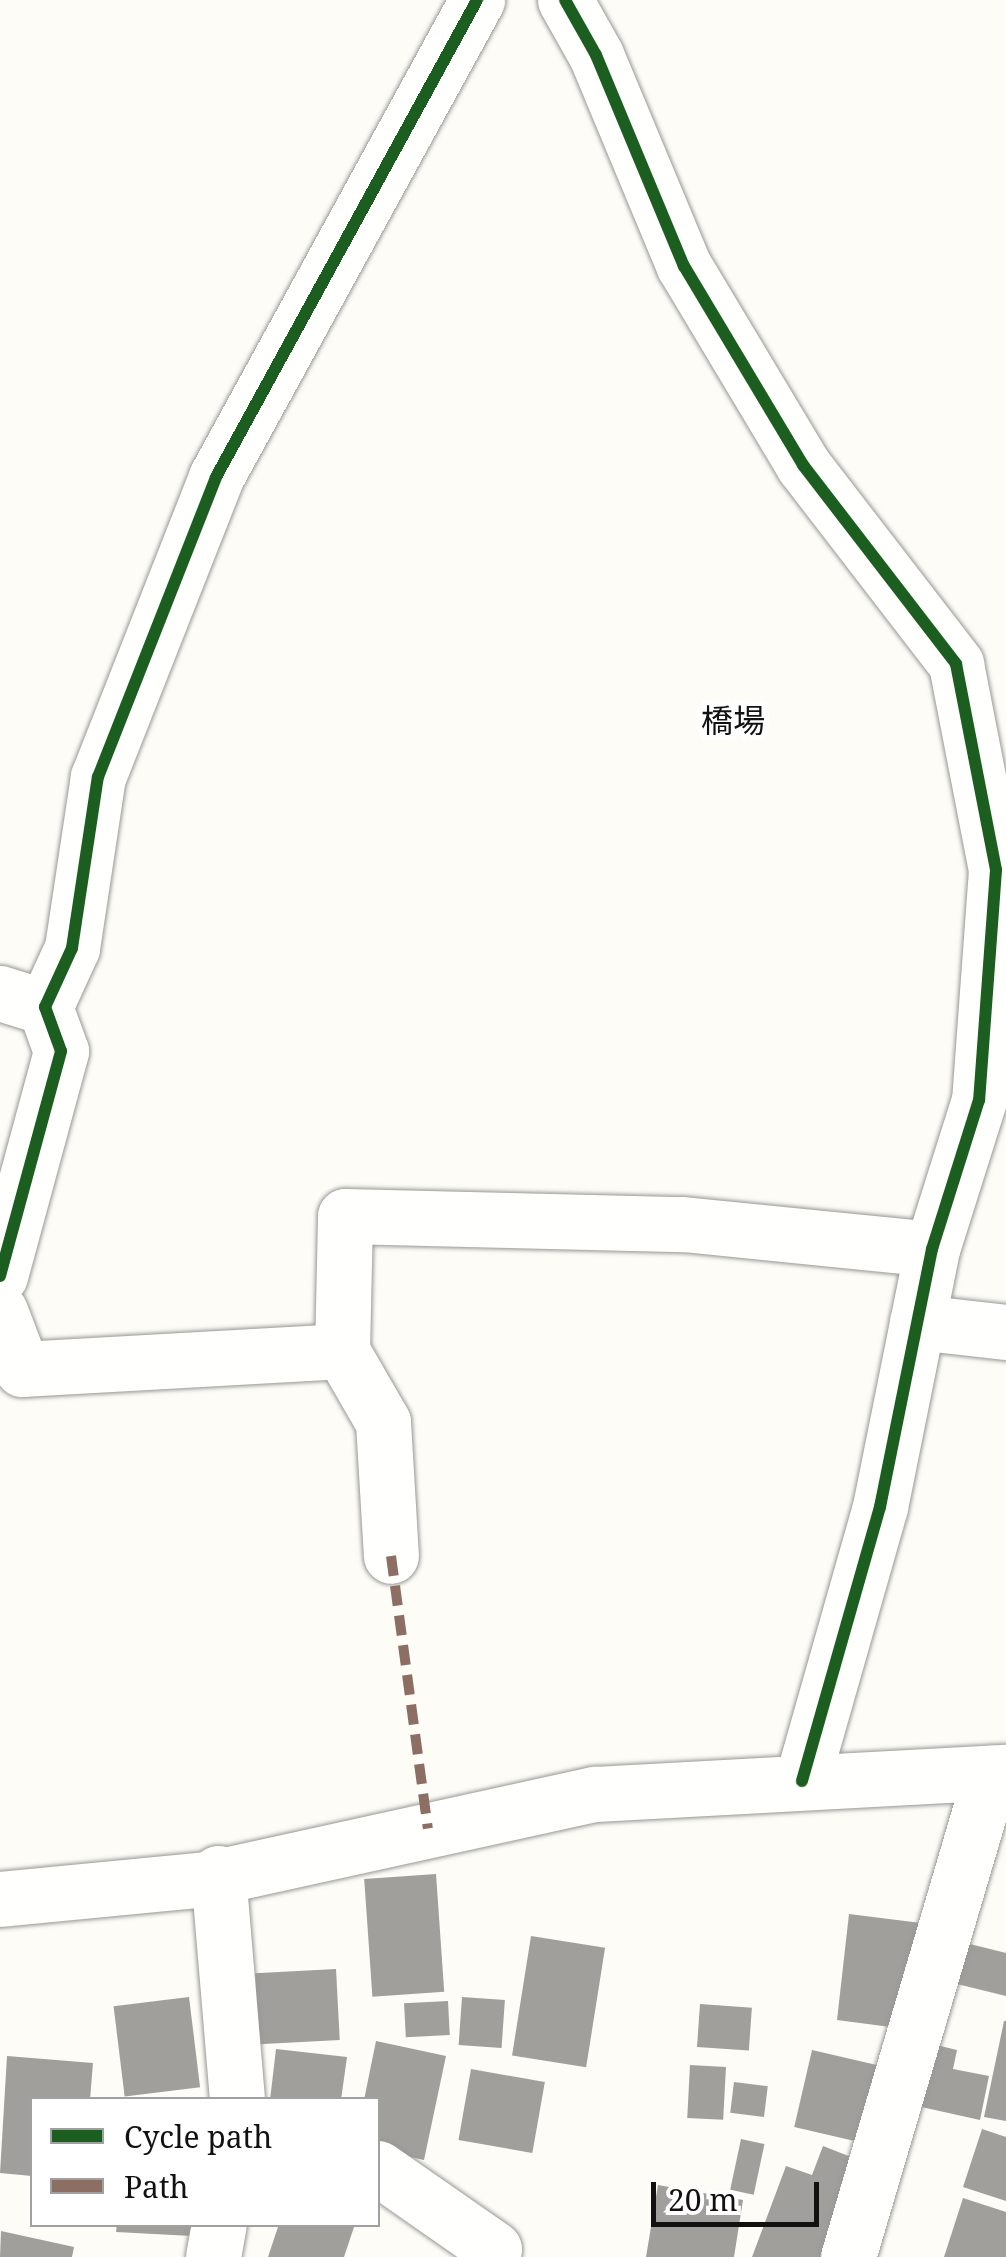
<!DOCTYPE html>
<meta charset="utf-8">
<style>
body{margin:0}
#map{position:relative;width:1006px;height:2257px;overflow:hidden;background:#fdfcf7;font-family:"Noto Serif","Noto Sans JP",serif}
div>[style]{position:absolute}
.building>*{inset:0;background:#a19f9c;transform-origin:0 0}
.roads{filter:drop-shadow(0 0 2px #979795) drop-shadow(0 0 2px #979795)}
.street>*{height:55px;margin:-27.5px;padding:0 27.5px;transform-origin:27.5px;border-radius:27.5px;background:#fffffe}
.quiet>*{height:10px;margin-top:-5px;transform-origin:0;background:repeating-linear-gradient(90deg,#8d6e63 0 20px,transparent 0 30px)}
.cycleway>*{height:12px;margin:-6px;padding:0 6px;transform-origin:6px;border-radius:6px;background:#1b5e20}
span{translate:-50% -50%;white-space:nowrap;text-align:center;line-height:1.15;-webkit-text-stroke:10px #fff;paint-order:stroke}
.neighbourhood-label{font-size:32px;color:#111}
.legend{position:absolute;left:30px;top:2097px;width:350px;height:130px;box-sizing:border-box;background:#fff;border:2px solid #a0a0a0;margin:0;padding:12px 18px;list-style:none;font-size:30px;color:#111}
.legend li{display:flex;align-items:center;gap:20px;height:50px}
.legend b{width:50px;border:2px solid #a0a0a0}
.scale{position:absolute;left:651px;top:2182px;width:168px;height:45px;box-sizing:border-box;border:5px solid #111;border-top:0;padding-left:12px;font-size:30px;line-height:35px;white-space:nowrap;color:#111;-webkit-text-stroke:8px #fff;paint-order:stroke}
</style>
<div id="map">
<div class="building">
<i style="left:436px;top:1874px;width:118px;height:72px;rotate:86deg"></i>
<i style="clip-path:polygon(849px 1914px,929px 1924px,898px 2028px,837px 2020px)"></i>
<i style="left:531px;top:1936px;width:75px;height:121px;rotate:9deg"></i>
<i style="clip-path:polygon(962px 1942px,1006px 1953px,1006px 1996px,953px 1983px)"></i>
<i style="left:336px;top:1969px;width:71px;height:81px;rotate:87deg"></i>
<i style="left:189px;top:1997px;width:91px;height:76px;rotate:83deg"></i>
<i style="left:462px;top:1997px;width:43px;height:48px;rotate:4deg"></i>
<i style="left:448px;top:2001px;width:34px;height:44px;rotate:87deg"></i>
<i style="left:700px;top:2004px;width:52px;height:43px;rotate:4deg"></i>
<i style="clip-path:polygon(1004px 2021px,1006px 2021px,1006px 2121px,984px 2117px)"></i>
<i style="clip-path:polygon(376px 2041px,446px 2056px,424px 2160px,378px 2150px,378px 2100px,364px 2100px)"></i>
<i style="clip-path:polygon(920px 2041px,957px 2050px,953px 2069px,989px 2076px,980px 2120px,908px 2104px)"></i>
<i style="clip-path:polygon(276px 2049px,347px 2057px,341px 2100px,270px 2100px)"></i>
<i style="left:812px;top:2050px;width:73px;height:79px;rotate:13deg"></i>
<i style="clip-path:polygon(7px 2056px,93px 2063px,90px 2100px,32px 2100px,32px 2176px,0 2173px)"></i>
<i style="left:690px;top:2065px;width:36px;height:53px;rotate:3deg"></i>
<i style="left:471px;top:2069px;width:75px;height:72px;rotate:10deg"></i>
<i style="left:734px;top:2082px;width:34px;height:31px;rotate:7deg"></i>
<i style="clip-path:polygon(982px 2129px,1006px 2137px,1006px 2201px,963px 2187px)"></i>
<i style="left:741px;top:2139px;width:24px;height:52px;rotate:12deg"></i>
<i style="clip-path:polygon(823px 2146px,864px 2162px,830px 2257px,752px 2257px,786px 2166px,812px 2175px)"></i>
<i style="clip-path:polygon(658px 2185px,743px 2200px,734px 2257px,646px 2257px)"></i>
<i style="clip-path:polygon(963px 2198px,1006px 2212px,1006px 2257px,944px 2257px)"></i>
<i style="clip-path:polygon(117px 2224px,192px 2224px,192px 2236px,116px 2232px)"></i>
<i style="clip-path:polygon(279px 2224px,355px 2224px,344px 2257px,268px 2257px)"></i>
<i style="clip-path:polygon(1px 2231px,74px 2247px,72px 2257px,0 2257px)"></i>
</div>
<div class="roads">
<div class="street">
<i style="left:565px;top:0;width:63px;rotate:60.6deg"></i>
<i style="left:596px;top:55px;width:229px;rotate:67.4deg"></i>
<i style="left:684px;top:266px;width:232px;rotate:59.1deg"></i>
<i style="left:803px;top:465px;width:251px;rotate:52.4deg"></i>
<i style="left:956px;top:664px;width:210px;rotate:79deg"></i>
<i style="left:996px;top:870px;width:231px;rotate:94.2deg"></i>
<i style="left:979px;top:1100px;width:156px;rotate:107.5deg"></i>
<i style="left:932px;top:1249px;width:263px;rotate:101.4deg"></i>
<i style="left:880px;top:1507px;width:285px;rotate:105.9deg"></i>
<i style="left:0;top:993px;width:47px;rotate:17.3deg"></i>
<i style="left:0;top:1276px;width:233px;rotate:-74.8deg"></i>
<i style="left:61px;top:1051px;width:47px;rotate:-110deg"></i>
<i style="left:45px;top:1007px;width:65px;rotate:-65.4deg"></i>
<i style="left:72px;top:948px;width:173px;rotate:-81.4deg"></i>
<i style="left:98px;top:777px;width:322px;rotate:-68.5deg"></i>
<i style="left:216px;top:477px;width:544px;rotate:-61.31deg"></i>
<i style="left:0;top:1311px;width:62px;rotate:69.2deg"></i>
<i style="left:22px;top:1369px;width:321px;rotate:-3.2deg"></i>
<i style="left:342px;top:1351px;width:135px;rotate:-88.7deg"></i>
<i style="left:345px;top:1216px;width:338px;rotate:1.4deg"></i>
<i style="left:683px;top:1224px;width:250px;rotate:5.7deg"></i>
<i style="left:917px;top:1322px;width:90px;rotate:6.4deg"></i>
<i style="left:342px;top:1351px;width:82px;rotate:60deg"></i>
<i style="left:383px;top:1422px;width:134px;rotate:86.6deg"></i>
<i style="left:218px;top:1873px;width:228px;rotate:85.2deg"></i>
<i style="left:0;top:1899px;width:208px;rotate:-5.5deg"></i>
<i style="left:207px;top:1879px;width:397px;rotate:-12.4deg"></i>
<i style="left:595px;top:1794px;width:412px;rotate:-3.1deg"></i>
<i style="left:378px;top:2168px;width:141px;rotate:34.9deg"></i>
<i style="left:494px;top:2249px;width:8px;rotate:104deg"></i>
<i style="left:213px;top:2257px;width:34px;rotate:-80deg"></i>
<i style="left:848px;top:2257px;width:505px;rotate:-73.54deg"></i>
</div>
</div>
<div class="quiet">
<i style="left:391px;top:1556px;width:275px;rotate:82.3deg"></i>
</div>
<div class="cycleway">
<i style="left:565px;top:0;width:63px;rotate:60.6deg"></i>
<i style="left:596px;top:55px;width:229px;rotate:67.4deg"></i>
<i style="left:684px;top:266px;width:232px;rotate:59.1deg"></i>
<i style="left:803px;top:465px;width:251px;rotate:52.4deg"></i>
<i style="left:956px;top:664px;width:210px;rotate:79deg"></i>
<i style="left:996px;top:870px;width:231px;rotate:94.2deg"></i>
<i style="left:979px;top:1100px;width:156px;rotate:107.5deg"></i>
<i style="left:932px;top:1249px;width:263px;rotate:101.4deg"></i>
<i style="left:880px;top:1507px;width:285px;rotate:105.9deg"></i>
<i style="left:0;top:1276px;width:233px;rotate:-74.8deg"></i>
<i style="left:61px;top:1051px;width:47px;rotate:-110deg"></i>
<i style="left:45px;top:1007px;width:65px;rotate:-65.4deg"></i>
<i style="left:72px;top:948px;width:173px;rotate:-81.4deg"></i>
<i style="left:98px;top:777px;width:322px;rotate:-68.5deg"></i>
<i style="left:216px;top:477px;width:544px;rotate:-61.31deg"></i>
</div>
<div class="neighbourhood-label">
<span style="left:733px;top:720px">橋場</span>
</div>
<ul class="legend">
<li><b style="height:12px;background:#1b5e20"></b>Cycle path</li>
<li><b style="height:12px;background:#8d6e63"></b>Path</li>
</ul>
<div class="scale">20 m</div>
</div>
